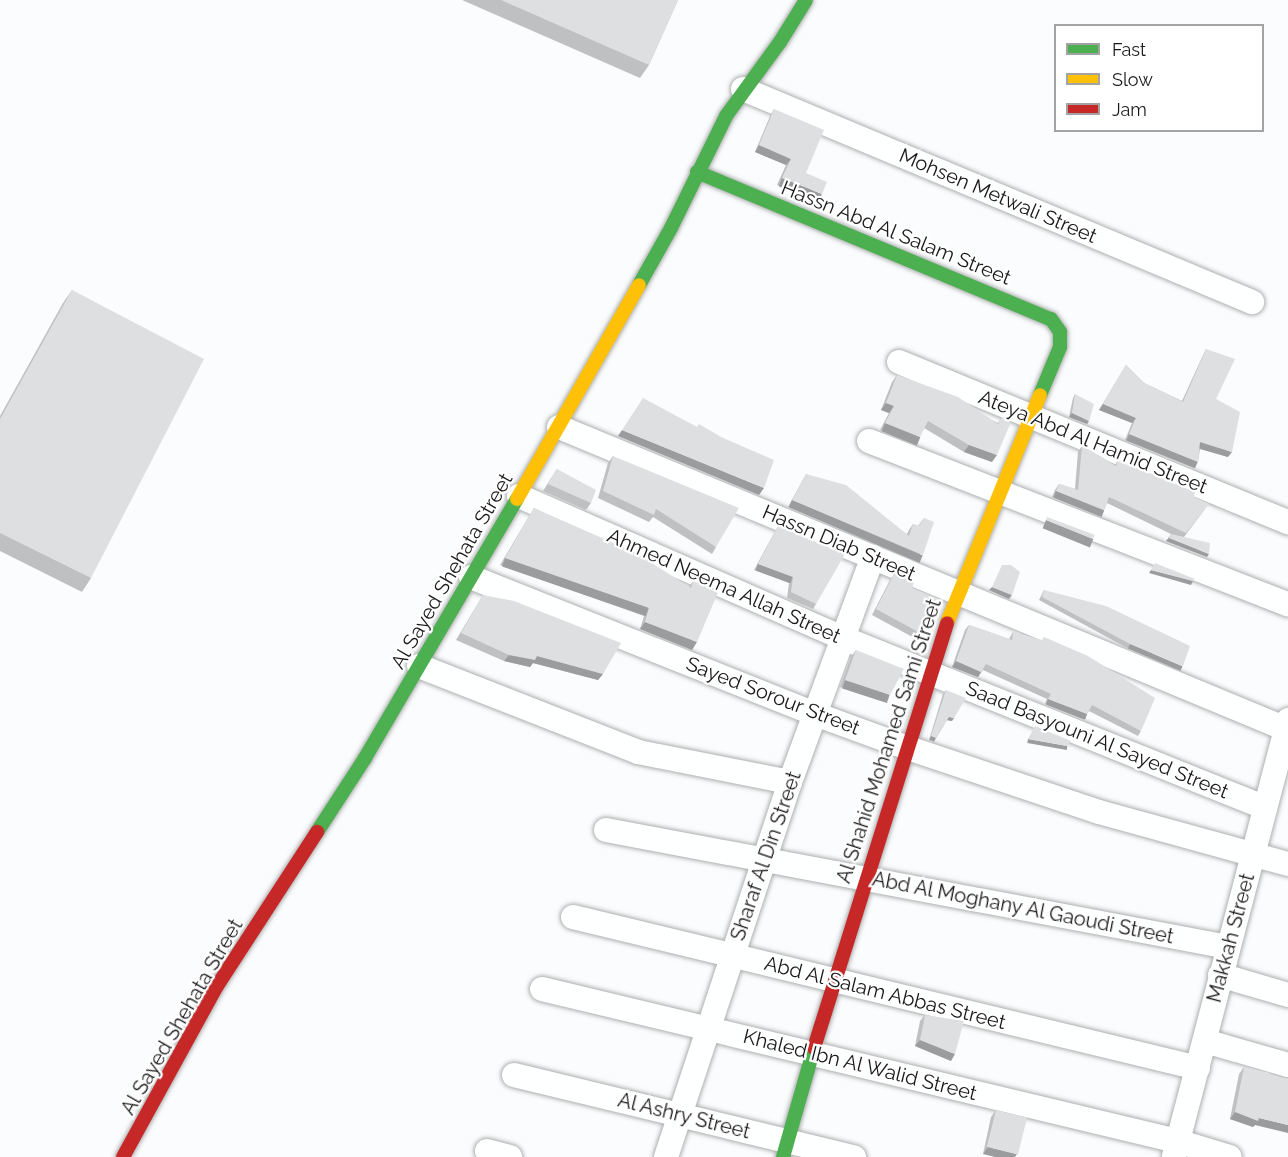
<!DOCTYPE html>
<style>
body{margin:0}
#map{position:relative;width:1288px;height:1157px;overflow:hidden;background:#fbfcfd;font-family:Raleway,sans-serif}
div>[style]{position:absolute}
.roads{filter:drop-shadow(0 0 2px #aeafb0) drop-shadow(0 0 2px #aeafb0)}
.street>*{height:24px;margin:-12px;padding:0 12px;transform-origin:12px;border-radius:12px;background:#feffff}
.fast>*{height:14px;margin:-7px;padding:0 7px;transform-origin:7px;border-radius:7px;background:#4caf50}
.slow>*{height:14px;margin:-7px;padding:0 7px;transform-origin:7px;border-radius:7px;background:#ffc107}
.jam>*{height:14px;margin:-7px;padding:0 7px;transform-origin:7px;border-radius:7px;background:#c62828}
.wall>*{inset:0;background:#bfc0c1}
.shaded-wall>*{inset:0;background:#9b9c9d;transform-origin:0 0}
.building>*{inset:0;background:#dedfe0;transform-origin:0 0}
span{translate:-50% -50%;white-space:nowrap;text-align:center;line-height:1.15;-webkit-text-stroke:4.5px #fff;paint-order:stroke}
.street-label{font-size:20px;color:#19191a}
.legend{position:absolute;left:1054px;top:24px;width:210px;height:108px;box-sizing:border-box;background:#fff;border:2px solid #a3a3a3;margin:0;padding:8px 10px;list-style:none;font-size:18px;color:#19191a}
.legend li{display:flex;align-items:center;gap:12px;height:30px}
.legend b{width:30px;border:2px solid #a3a3a3}
</style>
<div id="map">
<div class="roads">
<div class="street">
<i style="left:743px;top:89px;width:552px;rotate:22.71deg"></i>
<i style="left:899px;top:362px;width:421px;rotate:22.4deg"></i>
<i style="left:559px;top:427px;width:787px;rotate:22.56deg"></i>
<i style="left:869px;top:441px;width:450px;rotate:21.3deg"></i>
<i style="left:519px;top:496px;width:354px;rotate:23.7deg"></i>
<i style="left:843px;top:638px;width:455px;rotate:21.9deg"></i>
<i style="left:471px;top:577px;width:370px;rotate:21.7deg"></i>
<i style="left:815px;top:714px;width:99px;rotate:20.1deg"></i>
<i style="left:908px;top:748px;width:201px;rotate:18.5deg"></i>
<i style="left:1099px;top:812px;width:196px;rotate:15.4deg"></i>
<i style="left:419px;top:666px;width:235px;rotate:21.4deg"></i>
<i style="left:638px;top:752px;width:155px;rotate:11.2deg"></i>
<i style="left:606px;top:830px;width:633px;rotate:10.65deg"></i>
<i style="left:573px;top:917px;width:643px;rotate:13.58deg"></i>
<i style="left:1220px;top:975px;width:71px;rotate:16.4deg"></i>
<i style="left:542px;top:989px;width:653px;rotate:13.46deg"></i>
<i style="left:1177px;top:1141px;width:55px;rotate:16.8deg"></i>
<i style="left:1205px;top:1041px;width:86px;rotate:16.1deg"></i>
<i style="left:514px;top:1075px;width:350px;rotate:13.6deg"></i>
<i style="left:487px;top:1151px;width:24px;rotate:15deg"></i>
<i style="left:1174px;top:1156px;width:451px;rotate:-75.3deg"></i>
<i style="left:666px;top:1157px;width:395px;rotate:-71.7deg"></i>
<i style="left:790px;top:782px;width:240px;rotate:-69.8deg"></i>
</div>
<div class="fast">
<i style="left:697px;top:172px;width:383px;rotate:22.6deg"></i>
<i style="left:1051px;top:319px;width:16px;rotate:55deg"></i>
<i style="left:1060px;top:332px;width:15px;rotate:90deg"></i>
<i style="left:1060px;top:347px;width:52px;rotate:112.6deg"></i>
<i style="left:639px;top:285px;width:65px;rotate:-60.7deg"></i>
<i style="left:671px;top:228px;width:125px;rotate:-63.8deg"></i>
<i style="left:726px;top:116px;width:92px;rotate:-53.9deg"></i>
<i style="left:780px;top:42px;width:49px;rotate:-58.2deg"></i>
<i style="left:317px;top:832px;width:88px;rotate:-57deg"></i>
<i style="left:365px;top:758px;width:300px;rotate:-59.6deg"></i>
<i style="left:783px;top:1157px;width:113px;rotate:-74.1deg"></i>
</div>
<div class="slow">
<i style="left:517px;top:499px;width:246px;rotate:-60.3deg"></i>
<i style="left:947px;top:623px;width:246px;rotate:-67.8deg"></i>
</div>
<div class="jam">
<i style="left:814px;top:1048px;width:445px;rotate:-72.6deg"></i>
<i style="left:123px;top:1157px;width:195px;rotate:-61.2deg"></i>
<i style="left:217px;top:986px;width:184px;rotate:-57deg"></i>
</div>
</div>
<div class="wall">
<i style="clip-path:polygon(462px 0,678px 0,649px 65px,640px 78px)"></i>
<i style="clip-path:polygon(774px 109px,806px 173px,817px 201px,777px 185px,786px 165px,755px 152px,770px 116px)"></i>
<i style="clip-path:polygon(72px 290px,91px 578px,82px 592px,0 551px,0 416px,63px 303px)"></i>
<i style="clip-path:polygon(1206px 349px,1216px 399px,1228px 457px,1200px 449px,1198px 462px,1194px 468px,1125px 440px,1132px 423px,1099px 410px,1126px 365px,1144px 383px,1182px 401px,1203px 355px)"></i>
<i style="clip-path:polygon(897px 375px,998px 423px,1002px 417px,992px 462px,964px 452px,924px 428px,915px 444px,880px 430px,889px 413px,881px 410px,892px 382px)"></i>
<i style="clip-path:polygon(1075px 394px,1089px 421px,1087px 424px,1069px 417px,1073px 398px)"></i>
<i style="clip-path:polygon(1082px 446px,1115px 465px,1118px 460px,1194px 497px,1205px 509px,1184px 537px,1207px 557px,1166px 541px,1171px 534px,1107px 503px,1104px 510px,1100px 516px,1052px 497px,1055px 490px,1059px 484px,1075px 489px,1078px 452px)"></i>
<i style="clip-path:polygon(613px 456px,716px 547px,712px 554px,653px 517px,649px 522px,598px 498px,608px 463px)"></i>
<i style="clip-path:polygon(557px 469px,591px 503px,586px 510px,543px 491px)"></i>
<i style="clip-path:polygon(806px 474px,907px 534px,909px 530px,913px 524px,918px 526px,924px 518px,919px 561px,788px 507px)"></i>
<i style="clip-path:polygon(534px 508px,689px 587px,693px 581px,692px 650px,640px 629px,644px 616px,500px 565px)"></i>
<i style="clip-path:polygon(778px 526px,816px 604px,813px 609px,787px 598px,789px 583px,754px 570px)"></i>
<i style="clip-path:polygon(894px 574px,912px 588px,922px 634px,918px 640px,872px 615px,890px 580px)"></i>
<i style="clip-path:polygon(1044px 590px,1181px 670px,1127px 648px,1039px 600px)"></i>
<i style="clip-path:polygon(483px 595px,603px 674px,598px 680px,533px 663px,530px 667px,504px 661px,456px 640px)"></i>
<i style="clip-path:polygon(969px 625px,1009px 639px,1013px 632px,1141px 731px,1138px 736px,1089px 711px,1083px 719px,1045px 704px,1047px 699px,983px 670px,978px 677px,952px 667px,965px 630px)"></i>
<i style="clip-path:polygon(856px 650px,885px 702px,840px 687px,851px 657px)"></i>
<i style="clip-path:polygon(946px 690px,952px 721px,947px 720px,934px 742px,929px 740px,943px 694px)"></i>
<i style="clip-path:polygon(925px 1015px,951px 1061px,915px 1046px,920px 1021px)"></i>
<i style="clip-path:polygon(1244px 1067px,1269px 1075px,1255px 1125px,1253px 1127px,1230px 1119px,1239px 1074px)"></i>
<i style="clip-path:polygon(996px 1110px,1027px 1118px,983px 1154px,991px 1117px)"></i>
</div>
<div class="shaded-wall">
<i style="clip-path:polygon(759px 145px,791px 159px,786px 165px,755px 152px)"></i>
<i style="left:782px;top:178px;width:43px;height:9px;rotate:22deg"></i>
<i style="clip-path:polygon(886px 403px,894px 406px,889px 413px,881px 410px)"></i>
<i style="clip-path:polygon(1103px 404px,1136px 418px,1132px 423px,1099px 410px)"></i>
<i style="clip-path:polygon(1072px 413px,1089px 421px,1087px 424px,1069px 417px)"></i>
<i style="left:885px;top:423px;width:38px;height:9px;rotate:22deg"></i>
<i style="clip-path:polygon(622px 430px,764px 488px,759px 495px,618px 436px)"></i>
<i style="left:1129px;top:434px;width:74px;height:7px;rotate:22deg"></i>
<i style="clip-path:polygon(1200px 442px,1232px 452px,1228px 457px,1197px 448px)"></i>
<i style="clip-path:polygon(969px 445px,997px 455px,992px 462px,964px 452px)"></i>
<i style="left:1056px;top:491px;width:52px;height:7px;rotate:22deg"></i>
<i style="left:792px;top:500px;width:142px;height:8px;rotate:23deg"></i>
<i style="left:1046px;top:520px;width:51px;height:9px;rotate:22deg"></i>
<i style="clip-path:polygon(1169px 538px,1209px 554px,1207px 557px,1166px 541px)"></i>
<i style="left:505px;top:558px;width:152px;height:9px;rotate:19deg"></i>
<i style="left:758px;top:564px;width:37px;height:7px;rotate:20deg"></i>
<i style="clip-path:polygon(1151px 570px,1193px 581px,1191px 585px,1149px 573px)"></i>
<i style="clip-path:polygon(992px 587px,1012px 595px,1009px 599px,989px 590px)"></i>
<i style="clip-path:polygon(645px 622px,697px 642px,692px 650px,640px 629px)"></i>
<i style="left:1130px;top:644px;width:57px;height:5px;rotate:23deg"></i>
<i style="clip-path:polygon(509px 655px,537px 656px,603px 674px,598px 680px,533px 663px,530px 667px,504px 661px)"></i>
<i style="clip-path:polygon(956px 661px,981px 672px,978px 677px,952px 667px)"></i>
<i style="left:845px;top:680px;width:47px;height:9px;rotate:18deg"></i>
<i style="left:1048px;top:699px;width:42px;height:6px;rotate:21deg"></i>
<i style="clip-path:polygon(949px 717px,954px 718px,952px 721px,946px 720px)"></i>
<i style="left:931px;top:736px;width:5px;height:4px;rotate:22deg"></i>
<i style="left:1028px;top:739px;width:40px;height:4px;rotate:10deg"></i>
<i style="clip-path:polygon(920px 1040px,955px 1054px,951px 1061px,915px 1046px)"></i>
<i style="clip-path:polygon(1235px 1112px,1288px 1125px,1288px 1133px,1255px 1125px,1253px 1127px,1230px 1119px)"></i>
<i style="clip-path:polygon(988px 1147px,1017px 1154px,1015px 1157px,995px 1157px,983px 1154px)"></i>
</div>
<div class="building">
<i style="clip-path:polygon(501px 0,678px 0,649px 65px)"></i>
<i style="clip-path:polygon(774px 109px,824px 130px,806px 173px,827px 182px,822px 194px,782px 178px,791px 159px,759px 145px)"></i>
<i style="clip-path:polygon(72px 290px,204px 359px,91px 578px,0 533px,0 419px)"></i>
<i style="clip-path:polygon(1206px 349px,1235px 359px,1216px 399px,1240px 412px,1232px 452px,1200px 442px,1198px 462px,1129px 434px,1136px 418px,1103px 404px,1126px 365px,1144px 383px,1183px 402px)"></i>
<i style="clip-path:polygon(897px 375px,958px 397px,998px 424px,1002px 417px,1011px 422px,997px 455px,969px 445px,928px 421px,920px 437px,885px 423px,894px 406px,886px 403px)"></i>
<i style="clip-path:polygon(1075px 394px,1094px 404px,1089px 421px,1072px 413px)"></i>
<i style="clip-path:polygon(643px 398px,697px 427px,699px 424px,721px 437px,774px 460px,764px 488px,622px 430px)"></i>
<i style="clip-path:polygon(1082px 446px,1116px 466px,1118px 460px,1195px 492px,1194px 497px,1209px 504px,1186px 533px,1109px 497px,1104px 510px,1056px 491px,1059px 484px,1078px 490px)"></i>
<i style="clip-path:polygon(613px 456px,739px 508px,716px 547px,656px 509px,654px 515px,603px 491px)"></i>
<i style="clip-path:polygon(557px 469px,596px 490px,591px 503px,548px 484px)"></i>
<i style="clip-path:polygon(806px 474px,846px 485px,909px 536px,913px 524px,919px 526px,924px 518px,934px 522px,923px 555px,792px 500px)"></i>
<i style="clip-path:polygon(534px 508px,636px 553px,691px 588px,693px 581px,719px 590px,697px 642px,645px 622px,649px 608px,505px 558px)"></i>
<i style="clip-path:polygon(1047px 517px,1095px 535px,1093px 539px,1046px 520px)"></i>
<i style="clip-path:polygon(778px 526px,845px 554px,816px 604px,791px 592px,793px 577px,758px 564px)"></i>
<i style="clip-path:polygon(1171px 534px,1210px 543px,1209px 554px,1169px 538px)"></i>
<i style="clip-path:polygon(1155px 563px,1195px 579px,1193px 581px,1151px 570px)"></i>
<i style="clip-path:polygon(1002px 565px,1011px 565px,1020px 572px,1012px 595px,992px 587px)"></i>
<i style="clip-path:polygon(894px 574px,914px 582px,912px 588px,938px 599px,922px 634px,876px 609px)"></i>
<i style="clip-path:polygon(1044px 590px,1106px 606px,1190px 646px,1183px 666px,1130px 644px,1042px 597px)"></i>
<i style="clip-path:polygon(483px 595px,514px 601px,621px 643px,603px 674px,537px 656px,535px 660px,509px 655px,461px 633px)"></i>
<i style="clip-path:polygon(969px 625px,1012px 640px,1013px 632px,1042px 640px,1044px 637px,1088px 656px,1155px 698px,1141px 731px,1092px 705px,1087px 714px,1048px 699px,1051px 694px,986px 664px,981px 672px,956px 661px)"></i>
<i style="clip-path:polygon(856px 650px,904px 669px,890px 695px,845px 680px)"></i>
<i style="clip-path:polygon(946px 690px,966px 698px,954px 718px,949px 717px,936px 738px,931px 736px)"></i>
<i style="clip-path:polygon(1035px 726px,1071px 741px,1067px 746px,1028px 739px)"></i>
<i style="clip-path:polygon(925px 1015px,964px 1021px,955px 1054px,920px 1040px)"></i>
<i style="clip-path:polygon(1244px 1067px,1270px 1073px,1269px 1075px,1288px 1080px,1288px 1125px,1259px 1118px,1258px 1121px,1235px 1112px)"></i>
<i style="left:996px;top:1110px;width:32px;height:38px;rotate:14deg"></i>
</div>
<div class="street-label">
<span style="left:998px;top:196px;rotate:23deg">Mohsen Metwali Street</span>
<span style="left:896px;top:233px;rotate:22deg">Hassn Abd Al Salam Street</span>
<span style="left:1093px;top:442px;rotate:22deg">Ateya Abd Al Hamid Street</span>
<span style="left:839px;top:543px;rotate:23deg">Hassn Diab Street</span>
<span style="left:452px;top:571px;rotate:-60deg">Al Sayed Shehata Street</span>
<span style="left:724px;top:586px;rotate:24deg">Ahmed Neema Allah Street</span>
<span style="left:773px;top:696px;rotate:21deg">Sayed Sorour Street</span>
<span style="left:1097px;top:740px;rotate:22deg">Saad Basyouni Al Sayed Street</span>
<span style="left:889px;top:741px;rotate:-72deg">Al Shahid Mohamed Sami Street</span>
<span style="left:766px;top:856px;rotate:-71deg">Sharaf Al Din Street</span>
<span style="left:1023px;top:908px;rotate:11deg">Abd Al Moghany Al Gaoudi Street</span>
<span style="left:1231px;top:938px;rotate:-75deg">Makkah Street</span>
<span style="left:885px;top:993px;rotate:14deg">Abd Al Salam Abbas Street</span>
<span style="left:182px;top:1017px;rotate:-60deg">Al Sayed Shehata Street</span>
<span style="left:860px;top:1065px;rotate:14deg">Khaled Ibn Al Walid Street</span>
<span style="left:684px;top:1116px;rotate:14deg">Al Ashry Street</span>
</div>
<ul class="legend">
<li><b style="height:8px;background:#4caf50"></b>Fast</li>
<li><b style="height:8px;background:#ffc107"></b>Slow</li>
<li><b style="height:8px;background:#c62828"></b>Jam</li>
</ul>
</div>
